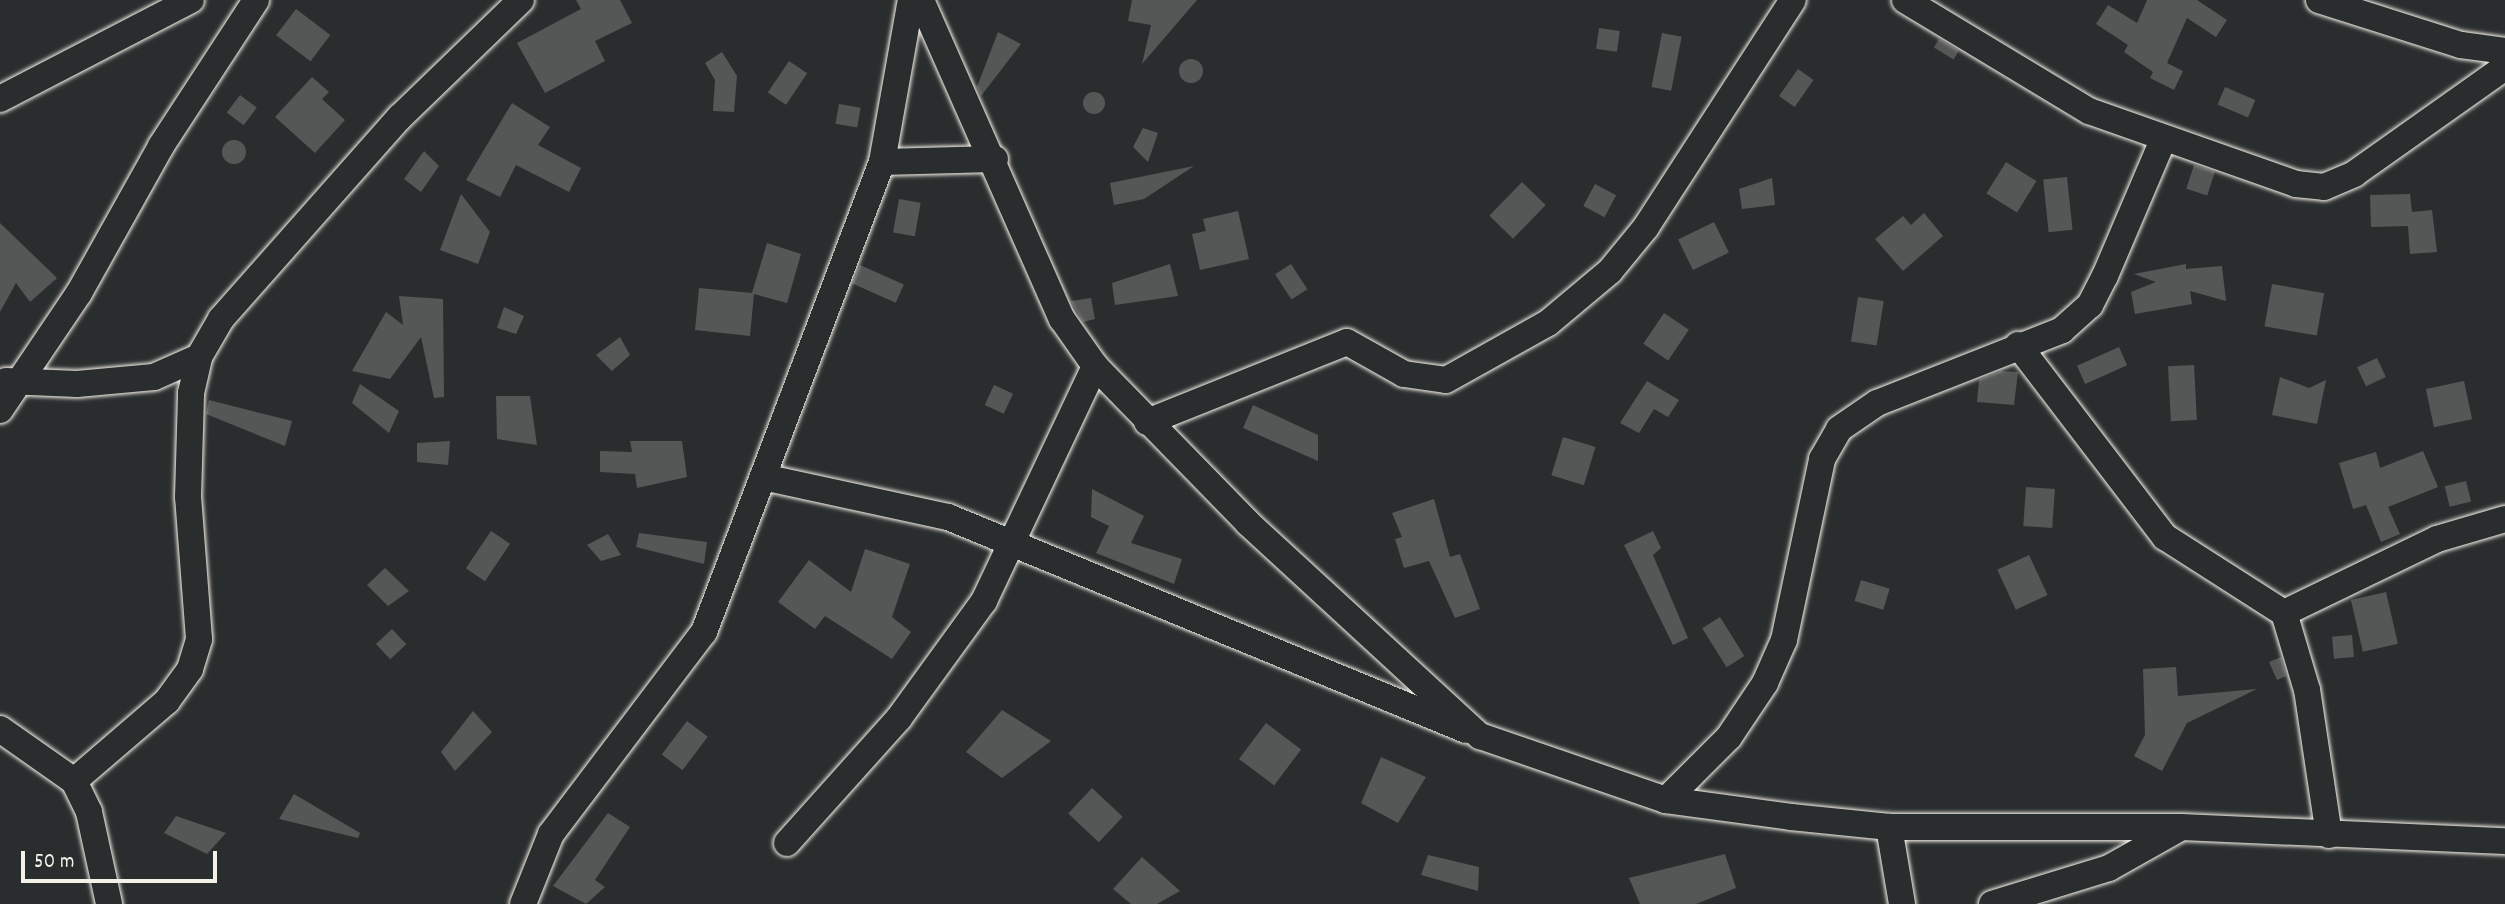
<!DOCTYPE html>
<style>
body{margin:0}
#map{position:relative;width:2505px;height:904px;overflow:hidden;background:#2a2d2e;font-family:Dekko,sans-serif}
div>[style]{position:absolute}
.building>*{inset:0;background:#555756;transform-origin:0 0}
.round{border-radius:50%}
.roads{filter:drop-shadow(0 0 2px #f4f1e8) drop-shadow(0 0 2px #f4f1e8)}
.minor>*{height:26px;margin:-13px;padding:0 13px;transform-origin:13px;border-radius:13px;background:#2a2d2e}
span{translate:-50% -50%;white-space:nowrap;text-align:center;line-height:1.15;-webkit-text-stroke:5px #2a2d2e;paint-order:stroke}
.scale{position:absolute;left:21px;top:851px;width:196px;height:32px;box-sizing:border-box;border:4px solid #f4f1e8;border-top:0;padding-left:9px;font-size:21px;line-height:24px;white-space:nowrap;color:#f4f1e8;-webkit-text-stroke:5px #2a2d2e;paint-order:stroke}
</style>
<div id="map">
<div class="building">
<i style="clip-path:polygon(576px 0,620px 0,632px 23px,595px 41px,605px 61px,545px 93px,517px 43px,581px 9px)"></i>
<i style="clip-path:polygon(1132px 0,1197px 0,1142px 64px,1151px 25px,1128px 21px)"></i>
<i style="clip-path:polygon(2147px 0,2197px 0,2227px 20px,2216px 37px,2187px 18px,2167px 63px,2183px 71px,2174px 90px,2150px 78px,2153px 72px,2124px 52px,2128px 45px,2096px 24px,2108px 5px,2137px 23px)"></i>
<i style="left:296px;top:9px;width:43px;height:33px;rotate:37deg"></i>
<i style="left:1599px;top:28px;width:21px;height:21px;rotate:8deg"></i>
<i style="clip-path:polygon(998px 32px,1021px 44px,981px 96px,977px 87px)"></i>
<i style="left:1662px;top:33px;width:20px;height:55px;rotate:11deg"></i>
<i style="left:1939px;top:39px;width:23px;height:10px;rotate:31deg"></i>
<i style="clip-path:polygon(722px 52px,737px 76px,734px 112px,713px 111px,715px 80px,705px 63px)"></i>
<i class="round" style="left:1179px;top:59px;width:24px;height:24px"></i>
<i style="left:789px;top:61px;width:22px;height:38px;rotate:34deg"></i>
<i style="left:1798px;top:69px;width:19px;height:33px;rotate:35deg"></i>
<i style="clip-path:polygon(312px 77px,329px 92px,322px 99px,345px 120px,315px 153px,275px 117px)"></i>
<i style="left:2225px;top:87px;width:33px;height:19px;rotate:23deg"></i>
<i class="round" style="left:1083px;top:92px;width:22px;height:22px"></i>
<i style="left:240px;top:95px;width:21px;height:22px;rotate:37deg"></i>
<i style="clip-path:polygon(512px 103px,550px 127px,538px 145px,581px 168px,569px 192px,516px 165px,500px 197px,466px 180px)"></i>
<i style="left:839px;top:104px;width:22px;height:20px;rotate:10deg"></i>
<i style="clip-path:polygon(1143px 128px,1158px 133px,1148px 162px,1133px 147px)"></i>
<i class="round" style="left:222px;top:140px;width:24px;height:24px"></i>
<i style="clip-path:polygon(424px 151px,439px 166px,421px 192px,404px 179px)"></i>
<i style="left:2006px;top:162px;width:36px;height:37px;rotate:32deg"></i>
<i style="left:2194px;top:165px;width:22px;height:25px;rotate:18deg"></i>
<i style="clip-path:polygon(1194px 166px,1144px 199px,1114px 205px,1110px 183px)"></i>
<i style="left:2067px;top:177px;width:53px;height:24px;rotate:84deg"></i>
<i style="clip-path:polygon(1772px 178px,1775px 205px,1742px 209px,1739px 189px)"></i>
<i style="left:1522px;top:182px;width:33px;height:47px;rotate:44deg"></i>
<i style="left:1595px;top:184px;width:24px;height:25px;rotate:28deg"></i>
<i style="clip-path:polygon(461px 194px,490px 232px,478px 264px,440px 250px)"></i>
<i style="clip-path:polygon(2410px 194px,2412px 212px,2432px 210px,2437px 252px,2410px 254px,2408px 226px,2371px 227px,2370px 195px)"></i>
<i style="left:899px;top:199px;width:22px;height:34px;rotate:10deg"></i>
<i style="clip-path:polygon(1238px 211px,1249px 259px,1200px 270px,1192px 234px,1206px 231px,1203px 219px)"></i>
<i style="clip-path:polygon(1924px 213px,1943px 236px,1903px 271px,1875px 239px,1903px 216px,1911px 225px)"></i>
<i style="left:1714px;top:222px;width:34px;height:40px;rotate:64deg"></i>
<i style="clip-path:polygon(0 223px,57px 278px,30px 302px,16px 283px,0 312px)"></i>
<i style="clip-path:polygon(767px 243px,801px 254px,787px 303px,754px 294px,750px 336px,695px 330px,699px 288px,752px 293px)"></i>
<i style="clip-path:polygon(1170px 264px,1178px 296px,1115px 305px,1112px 283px)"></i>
<i style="left:1291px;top:264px;width:30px;height:19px;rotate:57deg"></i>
<i style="clip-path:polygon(2186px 264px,2186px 269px,2222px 266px,2226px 301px,2190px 291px,2192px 304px,2135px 314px,2131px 292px,2156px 282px,2134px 274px)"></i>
<i style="left:860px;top:265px;width:48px;height:20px;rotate:24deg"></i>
<i style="left:2272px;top:284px;width:53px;height:43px;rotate:10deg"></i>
<i style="clip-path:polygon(399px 296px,443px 299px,444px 397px,434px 398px,421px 337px,390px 379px,352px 371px,386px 312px,403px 325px)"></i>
<i style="left:1858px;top:297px;width:26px;height:45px;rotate:9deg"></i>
<i style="clip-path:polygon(1091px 298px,1095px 319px,1083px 322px,1071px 301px)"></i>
<i style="clip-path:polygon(504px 307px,524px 316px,516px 334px,497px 328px)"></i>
<i style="left:1664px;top:313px;width:30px;height:37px;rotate:34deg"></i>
<i style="clip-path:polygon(620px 337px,630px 355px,612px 371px,596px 355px)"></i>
<i style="left:2119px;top:347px;width:20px;height:46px;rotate:66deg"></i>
<i style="left:2377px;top:358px;width:21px;height:22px;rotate:65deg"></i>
<i style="left:2194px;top:365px;width:55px;height:26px;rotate:87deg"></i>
<i style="clip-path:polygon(2001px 371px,2018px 372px,2014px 405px,1977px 402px,1979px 380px)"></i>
<i style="clip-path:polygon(2280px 377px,2309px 388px,2326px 380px,2317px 424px,2272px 415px)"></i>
<i style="clip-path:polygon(1647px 381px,1679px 400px,1668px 417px,1654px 409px,1639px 433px,1620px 423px)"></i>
<i style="left:2464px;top:381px;width:39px;height:39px;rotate:78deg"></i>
<i style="clip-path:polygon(360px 384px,399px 411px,389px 433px,352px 403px)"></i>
<i style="left:994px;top:385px;width:21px;height:22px;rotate:25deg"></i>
<i style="clip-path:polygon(496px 396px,530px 396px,537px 445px,497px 439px)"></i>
<i style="clip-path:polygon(209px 400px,292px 421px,285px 446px,206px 414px)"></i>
<i style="clip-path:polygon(1253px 405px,1318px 435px,1318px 461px,1243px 428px)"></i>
<i style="left:1563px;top:437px;width:34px;height:40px;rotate:17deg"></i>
<i style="clip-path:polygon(450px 441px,448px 465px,417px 462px,417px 443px)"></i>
<i style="clip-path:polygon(630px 441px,682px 441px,687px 477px,637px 488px,635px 474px,600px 472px,600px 451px,632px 452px)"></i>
<i style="clip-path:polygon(2423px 451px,2438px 487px,2388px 507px,2400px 534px,2381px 542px,2366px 505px,2353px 509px,2339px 463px,2376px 452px,2380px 468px)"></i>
<i style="left:2466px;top:481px;width:21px;height:22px;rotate:76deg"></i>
<i style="left:2026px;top:487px;width:29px;height:39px;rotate:4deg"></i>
<i style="clip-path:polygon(1092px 489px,1144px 516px,1131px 543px,1182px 559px,1174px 584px,1096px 553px,1109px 526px,1091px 517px)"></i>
<i style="clip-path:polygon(1434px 499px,1450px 557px,1460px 554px,1480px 609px,1455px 618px,1429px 561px,1404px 568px,1395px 539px,1402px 537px,1392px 513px)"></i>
<i style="left:491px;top:531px;width:23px;height:45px;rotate:34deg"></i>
<i style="clip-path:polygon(1653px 531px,1661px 548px,1653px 555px,1688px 638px,1673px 645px,1624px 545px)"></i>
<i style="clip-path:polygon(639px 533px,707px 542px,704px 564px,636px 547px)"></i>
<i style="clip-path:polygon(608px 534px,621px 555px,601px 561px,587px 545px)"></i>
<i style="clip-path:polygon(865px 549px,910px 564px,892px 617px,911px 632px,892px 659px,825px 616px,815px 629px,778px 602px,809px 560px,851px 592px)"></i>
<i style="left:2029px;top:555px;width:44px;height:35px;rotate:65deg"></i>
<i style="clip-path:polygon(385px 568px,409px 591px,388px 606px,367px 585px)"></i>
<i style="left:1861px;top:580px;width:30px;height:22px;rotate:17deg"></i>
<i style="left:2386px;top:592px;width:53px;height:36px;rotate:77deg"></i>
<i style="left:1720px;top:617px;width:46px;height:21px;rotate:58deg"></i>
<i style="left:392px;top:629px;width:21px;height:22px;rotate:47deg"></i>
<i style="left:2352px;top:635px;width:22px;height:20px;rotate:85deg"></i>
<i style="clip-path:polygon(2281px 657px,2286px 676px,2277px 680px,2269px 662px)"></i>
<i style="clip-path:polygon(2176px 667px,2178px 696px,2257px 689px,2187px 723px,2162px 771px,2134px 756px,2145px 735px,2143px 669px)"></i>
<i style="clip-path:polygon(1002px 710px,1051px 741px,1002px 778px,966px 752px)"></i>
<i style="clip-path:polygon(473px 711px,492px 732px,455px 771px,441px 752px)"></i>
<i style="left:687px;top:721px;width:26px;height:42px;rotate:37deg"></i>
<i style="left:1266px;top:723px;width:44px;height:45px;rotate:37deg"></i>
<i style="clip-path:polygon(1381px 757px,1426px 777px,1398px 823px,1361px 803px)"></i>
<i style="left:1092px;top:788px;width:42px;height:35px;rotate:43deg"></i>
<i style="clip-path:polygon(294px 794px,360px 833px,358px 838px,279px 819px)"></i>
<i style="clip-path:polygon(608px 813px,630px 827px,595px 880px,605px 887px,586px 904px,553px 886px)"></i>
<i style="clip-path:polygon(176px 816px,226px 833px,207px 854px,164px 833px)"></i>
<i style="clip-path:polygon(1725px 854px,1736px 888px,1696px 904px,1640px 904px,1629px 878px)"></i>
<i style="clip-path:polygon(1428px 855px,1479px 867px,1478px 891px,1421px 875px)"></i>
<i style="clip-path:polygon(1142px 857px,1180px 891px,1157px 904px,1131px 904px,1113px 889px)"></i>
</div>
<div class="roads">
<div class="minor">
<i style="left:921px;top:0;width:349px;rotate:66.2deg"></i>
<i style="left:1062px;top:319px;width:57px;rotate:54.9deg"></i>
<i style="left:1095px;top:366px;width:219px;rotate:45.7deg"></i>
<i style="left:1248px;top:523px;width:315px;rotate:42.6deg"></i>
<i style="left:1480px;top:736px;width:197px;rotate:19deg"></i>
<i style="left:1666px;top:800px;width:126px;rotate:7.7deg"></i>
<i style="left:1791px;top:817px;width:99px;rotate:5.8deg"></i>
<i style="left:1889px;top:827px;width:292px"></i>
<i style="left:2181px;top:827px;width:324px;rotate:2.5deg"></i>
<i style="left:1905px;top:0;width:215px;rotate:31.1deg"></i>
<i style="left:2089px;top:111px;width:219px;rotate:19.4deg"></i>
<i style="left:2296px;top:184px;width:28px;rotate:6deg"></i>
<i style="left:2324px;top:187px;width:33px;rotate:-23deg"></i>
<i style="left:2354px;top:174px;width:185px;rotate:-35.3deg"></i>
<i style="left:2319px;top:0;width:149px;rotate:17.6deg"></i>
<i style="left:2461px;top:45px;width:44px;rotate:7.8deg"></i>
<i style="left:0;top:99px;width:215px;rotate:-27.4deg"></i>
<i style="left:882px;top:162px;width:113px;rotate:-1.5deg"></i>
<i style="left:2018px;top:345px;width:242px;rotate:52.6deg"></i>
<i style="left:2165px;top:537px;width:141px;rotate:32.6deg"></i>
<i style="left:6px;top:381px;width:71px;rotate:2.4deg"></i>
<i style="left:77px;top:384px;width:77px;rotate:-5.2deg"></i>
<i style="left:154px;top:377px;width:49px;rotate:-24deg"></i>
<i style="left:0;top:410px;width:141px;rotate:-56deg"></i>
<i style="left:79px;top:293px;width:168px;rotate:-60.8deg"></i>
<i style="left:161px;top:146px;width:174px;rotate:-56.9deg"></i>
<i style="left:1147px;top:422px;width:215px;rotate:-21.8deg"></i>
<i style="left:1347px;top:342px;width:65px;rotate:29.3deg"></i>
<i style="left:1404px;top:374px;width:42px;rotate:8.1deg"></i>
<i style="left:1446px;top:380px;width:117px;rotate:-29.2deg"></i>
<i style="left:1548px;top:323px;width:81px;rotate:-40deg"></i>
<i style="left:1610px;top:271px;width:57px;rotate:-50.7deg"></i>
<i style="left:1646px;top:227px;width:270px;rotate:-57.1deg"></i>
<i style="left:763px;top:477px;width:189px;rotate:12.2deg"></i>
<i style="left:948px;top:517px;width:560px;rotate:22.35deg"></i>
<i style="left:0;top:729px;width:90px;rotate:35.1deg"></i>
<i style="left:74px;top:781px;width:34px;rotate:64deg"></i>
<i style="left:89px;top:812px;width:94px;rotate:77.7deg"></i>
<i style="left:74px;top:781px;width:123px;rotate:-40.7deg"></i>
<i style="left:167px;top:701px;width:39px;rotate:-54deg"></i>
<i style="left:190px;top:669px;width:31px;rotate:-73deg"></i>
<i style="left:199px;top:639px;width:142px;rotate:-94.4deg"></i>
<i style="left:188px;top:497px;width:104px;rotate:-88.3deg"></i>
<i style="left:191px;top:393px;width:37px;rotate:-77deg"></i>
<i style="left:199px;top:357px;width:44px;rotate:-59.9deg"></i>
<i style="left:221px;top:319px;width:270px;rotate:-48.5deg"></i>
<i style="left:400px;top:117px;width:168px;rotate:-44deg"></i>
<i style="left:1666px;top:800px;width:89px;rotate:-45deg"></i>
<i style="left:1729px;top:737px;width:65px;rotate:-56.3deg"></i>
<i style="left:1765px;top:683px;width:47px;rotate:-66.2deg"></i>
<i style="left:1784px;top:640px;width:185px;rotate:-78.1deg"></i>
<i style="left:1822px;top:459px;width:34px;rotate:-60deg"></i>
<i style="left:1839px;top:429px;width:46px;rotate:-34.4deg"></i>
<i style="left:1877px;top:403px;width:199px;rotate:-21.5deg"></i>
<i style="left:2062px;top:330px;width:38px;rotate:-42deg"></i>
<i style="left:2090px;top:305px;width:33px;rotate:-63deg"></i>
<i style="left:2105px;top:276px;width:148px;rotate:-66.9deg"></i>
<i style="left:1889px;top:827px;width:78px;rotate:80.4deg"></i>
<i style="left:2329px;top:835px;width:147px;rotate:-98.6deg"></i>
<i style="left:2307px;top:690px;width:80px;rotate:-106.6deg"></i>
<i style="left:2284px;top:613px;width:170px;rotate:-25.8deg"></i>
<i style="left:2437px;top:539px;width:71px;rotate:-16.4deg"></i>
<i style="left:787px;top:843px;width:168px;rotate:-48.1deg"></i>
<i style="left:899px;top:718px;width:145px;rotate:-54deg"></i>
<i style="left:984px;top:601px;width:260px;rotate:-64.7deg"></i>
<i style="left:523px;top:904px;width:75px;rotate:-68.2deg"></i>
<i style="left:551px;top:834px;width:253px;rotate:-52.9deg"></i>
<i style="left:704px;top:632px;width:503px;rotate:-69.26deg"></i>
<i style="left:882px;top:162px;width:165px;rotate:-79.9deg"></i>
<i style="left:1992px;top:904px;width:122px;rotate:-17.1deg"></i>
<i style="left:2109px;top:868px;width:81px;rotate:-29.4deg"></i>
</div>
</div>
<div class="scale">50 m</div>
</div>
